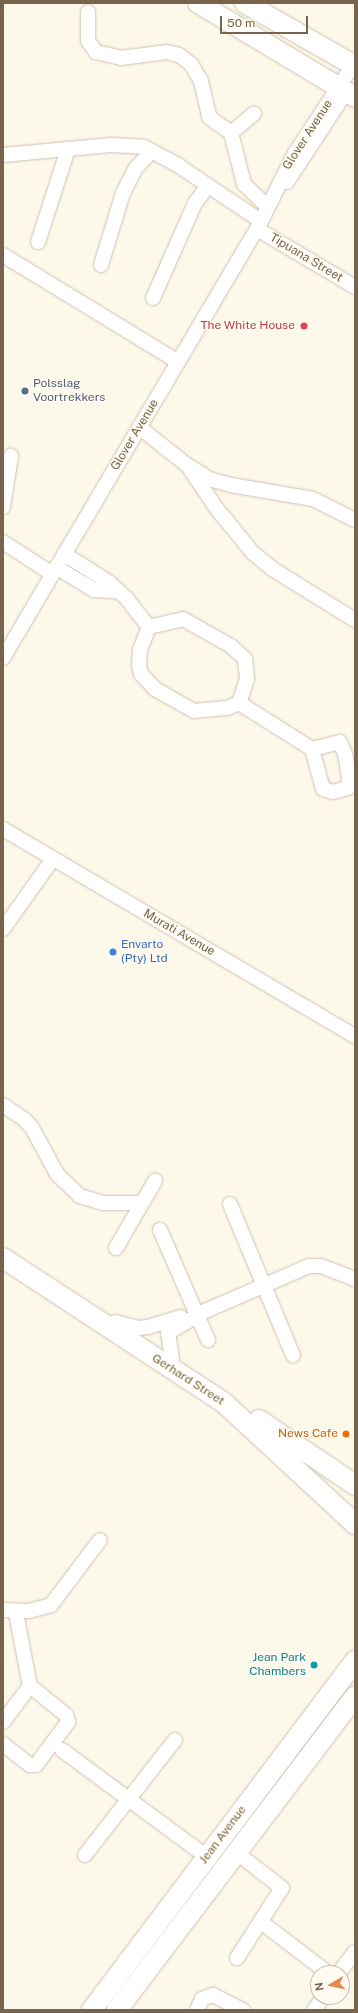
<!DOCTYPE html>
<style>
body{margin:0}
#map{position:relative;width:358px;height:2013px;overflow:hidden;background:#fcf8ea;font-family:"Public Sans",sans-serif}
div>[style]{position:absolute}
.roads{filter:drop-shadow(0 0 1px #cfc2ae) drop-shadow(0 0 1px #cfc2ae)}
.street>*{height:14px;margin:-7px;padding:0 7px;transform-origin:7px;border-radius:7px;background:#fff}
.secondary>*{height:20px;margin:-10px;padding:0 10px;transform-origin:10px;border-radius:10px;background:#fff}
.dots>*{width:11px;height:11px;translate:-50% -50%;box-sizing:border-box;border:2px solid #fffbf0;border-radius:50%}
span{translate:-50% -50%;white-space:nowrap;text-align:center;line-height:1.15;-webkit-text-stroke:3px #fffbf0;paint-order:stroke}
.street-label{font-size:12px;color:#78634c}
.health-label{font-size:12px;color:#be3a42}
.right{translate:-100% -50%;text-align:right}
.service-label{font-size:12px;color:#4e5e75}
.left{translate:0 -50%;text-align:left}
.shop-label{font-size:12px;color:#366cbe}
.food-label{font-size:12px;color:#c56008}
.culture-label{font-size:12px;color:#0d838f}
.frame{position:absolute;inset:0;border:4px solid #78634c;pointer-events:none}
.north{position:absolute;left:310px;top:1965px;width:40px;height:40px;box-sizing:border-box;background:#fffbf0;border:1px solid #c9beae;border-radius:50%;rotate:261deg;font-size:11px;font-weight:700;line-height:16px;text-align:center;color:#78634c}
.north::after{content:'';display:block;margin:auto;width:14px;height:18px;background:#e58951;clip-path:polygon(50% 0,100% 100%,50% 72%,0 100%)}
.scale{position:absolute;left:220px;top:16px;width:88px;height:18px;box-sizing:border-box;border:2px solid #78634c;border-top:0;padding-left:5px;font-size:12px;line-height:14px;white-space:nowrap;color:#78634c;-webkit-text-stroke:3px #fffbf0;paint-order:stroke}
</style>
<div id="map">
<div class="roads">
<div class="street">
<i style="left:88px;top:12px;width:29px;rotate:90deg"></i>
<i style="left:88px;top:41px;width:14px;rotate:54deg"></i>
<i style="left:96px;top:52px;width:26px;rotate:13deg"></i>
<i style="left:121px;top:58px;width:46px;rotate:-7.4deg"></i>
<i style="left:167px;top:52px;width:12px;rotate:14deg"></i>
<i style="left:179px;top:55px;width:15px;rotate:37deg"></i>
<i style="left:191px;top:64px;width:20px;rotate:60deg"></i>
<i style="left:201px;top:81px;width:37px;rotate:77deg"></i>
<i style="left:209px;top:117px;width:27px;rotate:36deg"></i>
<i style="left:231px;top:133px;width:53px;rotate:75.7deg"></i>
<i style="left:244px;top:184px;width:32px;rotate:44deg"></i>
<i style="left:231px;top:133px;width:30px;rotate:-40deg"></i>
<i style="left:3px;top:155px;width:107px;rotate:-5.3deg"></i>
<i style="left:110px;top:145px;width:34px;rotate:3deg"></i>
<i style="left:144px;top:147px;width:40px;rotate:28deg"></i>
<i style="left:179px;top:166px;width:99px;rotate:33.9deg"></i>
<i style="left:287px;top:182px;width:108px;rotate:-56.8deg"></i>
<i style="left:257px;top:229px;width:114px;rotate:30.6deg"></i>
<i style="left:38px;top:242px;width:98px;rotate:-72.1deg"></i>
<i style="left:3px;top:255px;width:205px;rotate:31.4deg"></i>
<i style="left:101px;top:265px;width:75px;rotate:-73deg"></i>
<i style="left:123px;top:193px;width:28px;rotate:-63deg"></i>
<i style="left:136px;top:168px;width:23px;rotate:-47deg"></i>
<i style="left:153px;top:298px;width:104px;rotate:-66.1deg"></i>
<i style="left:195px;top:203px;width:21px;rotate:-53deg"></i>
<i style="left:139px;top:427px;width:61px;rotate:38.4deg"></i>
<i style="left:187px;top:465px;width:26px;rotate:32deg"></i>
<i style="left:209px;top:479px;width:23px;rotate:15deg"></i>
<i style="left:231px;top:485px;width:83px;rotate:9.7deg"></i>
<i style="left:313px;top:499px;width:47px;rotate:26.6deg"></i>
<i style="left:190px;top:469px;width:48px;rotate:56deg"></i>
<i style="left:217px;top:509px;width:57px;rotate:50.7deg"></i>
<i style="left:253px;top:553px;width:27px;rotate:39deg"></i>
<i style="left:274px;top:570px;width:95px;rotate:31.7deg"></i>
<i style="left:3px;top:507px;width:52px;rotate:-81.1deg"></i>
<i style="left:3px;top:542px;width:59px;rotate:33.1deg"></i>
<i style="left:64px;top:554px;width:54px;rotate:32.2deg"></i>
<i style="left:110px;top:583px;width:23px;rotate:43deg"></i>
<i style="left:127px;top:599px;width:36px;rotate:52deg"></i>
<i style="left:56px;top:567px;width:44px;rotate:31.2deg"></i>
<i style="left:94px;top:590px;width:22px;rotate:3deg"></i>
<i style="left:183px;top:619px;width:55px;rotate:29.4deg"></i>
<i style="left:231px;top:646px;width:19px;rotate:43deg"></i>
<i style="left:245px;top:659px;width:20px;rotate:84deg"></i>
<i style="left:247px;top:679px;width:25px;rotate:108deg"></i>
<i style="left:239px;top:703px;width:13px;rotate:157deg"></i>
<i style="left:227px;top:708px;width:33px;rotate:175deg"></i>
<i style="left:194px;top:711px;width:45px;rotate:-150.6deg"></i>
<i style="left:155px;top:689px;width:21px;rotate:-133deg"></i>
<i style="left:141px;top:674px;width:9px;rotate:-103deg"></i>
<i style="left:139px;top:665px;width:15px;rotate:-86deg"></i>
<i style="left:140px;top:650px;width:25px;rotate:-69deg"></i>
<i style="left:149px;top:627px;width:35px;rotate:-13deg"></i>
<i style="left:3px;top:658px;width:499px;rotate:-59.4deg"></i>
<i style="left:257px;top:229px;width:85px;rotate:-63.4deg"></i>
<i style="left:295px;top:153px;width:109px;rotate:-56.6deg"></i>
<i style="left:239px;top:703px;width:86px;rotate:32.2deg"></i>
<i style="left:312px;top:749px;width:41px;rotate:74.6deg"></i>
<i style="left:323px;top:789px;width:10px;rotate:17deg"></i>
<i style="left:333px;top:792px;width:16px;rotate:-15deg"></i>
<i style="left:348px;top:788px;width:10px;rotate:-84deg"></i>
<i style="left:349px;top:778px;width:24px;rotate:-99deg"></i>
<i style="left:345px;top:754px;width:13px;rotate:-113deg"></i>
<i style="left:340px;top:742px;width:29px;rotate:166deg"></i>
<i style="left:3px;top:829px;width:408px;rotate:30.5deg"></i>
<i style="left:3px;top:929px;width:86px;rotate:-54.5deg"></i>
<i style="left:3px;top:1105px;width:25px;rotate:34deg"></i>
<i style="left:24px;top:1119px;width:12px;rotate:48deg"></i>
<i style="left:32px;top:1128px;width:52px;rotate:61.5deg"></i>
<i style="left:57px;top:1174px;width:32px;rotate:44deg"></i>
<i style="left:80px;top:1196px;width:24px;rotate:17deg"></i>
<i style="left:103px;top:1203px;width:38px"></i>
<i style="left:230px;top:1204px;width:164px;rotate:67.4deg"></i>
<i style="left:160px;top:1230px;width:120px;rotate:66.4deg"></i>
<i style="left:116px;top:1248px;width:78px;rotate:-59.8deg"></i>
<i style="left:115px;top:1322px;width:25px;rotate:14deg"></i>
<i style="left:139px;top:1328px;width:9px;rotate:-6deg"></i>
<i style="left:148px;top:1327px;width:34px;rotate:-17deg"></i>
<i style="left:172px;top:1360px;width:27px;rotate:-98deg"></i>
<i style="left:168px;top:1333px;width:43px;rotate:-30.7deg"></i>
<i style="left:205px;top:1311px;width:113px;rotate:-23.4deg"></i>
<i style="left:309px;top:1266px;width:12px"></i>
<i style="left:321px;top:1266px;width:36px;rotate:21deg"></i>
<i style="left:3px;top:1610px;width:26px;rotate:2deg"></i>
<i style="left:29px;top:1611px;width:23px;rotate:-15deg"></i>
<i style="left:51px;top:1605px;width:81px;rotate:-53deg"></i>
<i style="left:3px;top:1722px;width:45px;rotate:-53.1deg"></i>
<i style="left:3px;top:1744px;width:34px;rotate:38deg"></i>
<i style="left:30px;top:1765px;width:6px"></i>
<i style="left:36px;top:1765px;width:54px;rotate:-53.3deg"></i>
<i style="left:68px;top:1722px;width:7px;rotate:-106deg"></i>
<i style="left:66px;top:1715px;width:46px;rotate:-141.1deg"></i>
<i style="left:30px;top:1686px;width:74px;rotate:-100.9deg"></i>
<i style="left:62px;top:1750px;width:180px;rotate:36.4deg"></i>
<i style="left:85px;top:1855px;width:146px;rotate:-52deg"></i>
<i style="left:261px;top:1922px;width:84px;rotate:37.3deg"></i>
<i style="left:237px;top:1958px;width:83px;rotate:-57.3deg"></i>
<i style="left:282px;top:1888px;width:57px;rotate:-142.1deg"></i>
<i style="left:339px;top:1973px;width:26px;rotate:-53deg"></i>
<i style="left:197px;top:2010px;width:12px;rotate:-66deg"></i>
<i style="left:202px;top:1999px;width:12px;rotate:-20deg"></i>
<i style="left:213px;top:1995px;width:34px;rotate:27deg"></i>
<i style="left:314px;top:2010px;width:16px;rotate:-55deg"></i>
</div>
<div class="secondary">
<i style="left:198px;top:3px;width:183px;rotate:30.9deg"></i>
<i style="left:245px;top:3px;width:127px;rotate:29.8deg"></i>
<i style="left:3px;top:1258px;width:263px;rotate:33.2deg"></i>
<i style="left:223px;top:1402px;width:180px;rotate:42.7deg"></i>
<i style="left:259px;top:1420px;width:116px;rotate:34.1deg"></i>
<i style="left:92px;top:2010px;width:437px;rotate:-53deg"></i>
<i style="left:117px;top:2010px;width:393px;rotate:-52.8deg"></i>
</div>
</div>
<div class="dots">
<i style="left:304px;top:326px;background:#e0444e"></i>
<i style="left:25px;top:391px;background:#5c6f8a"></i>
<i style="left:113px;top:952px;background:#3f7fe0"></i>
<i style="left:346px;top:1434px;background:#e8710a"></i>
<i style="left:314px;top:1665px;background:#0f9aa8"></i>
</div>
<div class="street-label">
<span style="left:308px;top:135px;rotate:-57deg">Glover Avenue</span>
<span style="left:306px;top:258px;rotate:31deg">Tipuana Street</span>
<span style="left:135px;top:435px;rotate:-59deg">Glover Avenue</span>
<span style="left:179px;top:933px;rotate:30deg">Murati Avenue</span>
<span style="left:188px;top:1380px;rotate:33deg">Gerhard Street</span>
<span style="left:223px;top:1835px;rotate:-53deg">Jean Avenue</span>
</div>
<div class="health-label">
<span class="right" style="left:295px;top:326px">The White House</span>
</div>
<div class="service-label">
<span class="left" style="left:33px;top:391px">Polsslag<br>Voortrekkers</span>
</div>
<div class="shop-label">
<span class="left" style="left:121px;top:952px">Envarto<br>(Pty) Ltd</span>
</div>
<div class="food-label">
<span class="right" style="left:338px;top:1434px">News Cafe</span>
</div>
<div class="culture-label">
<span class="right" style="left:306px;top:1665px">Jean Park<br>Chambers</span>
</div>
<div class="frame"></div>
<div class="north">N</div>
<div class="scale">50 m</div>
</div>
